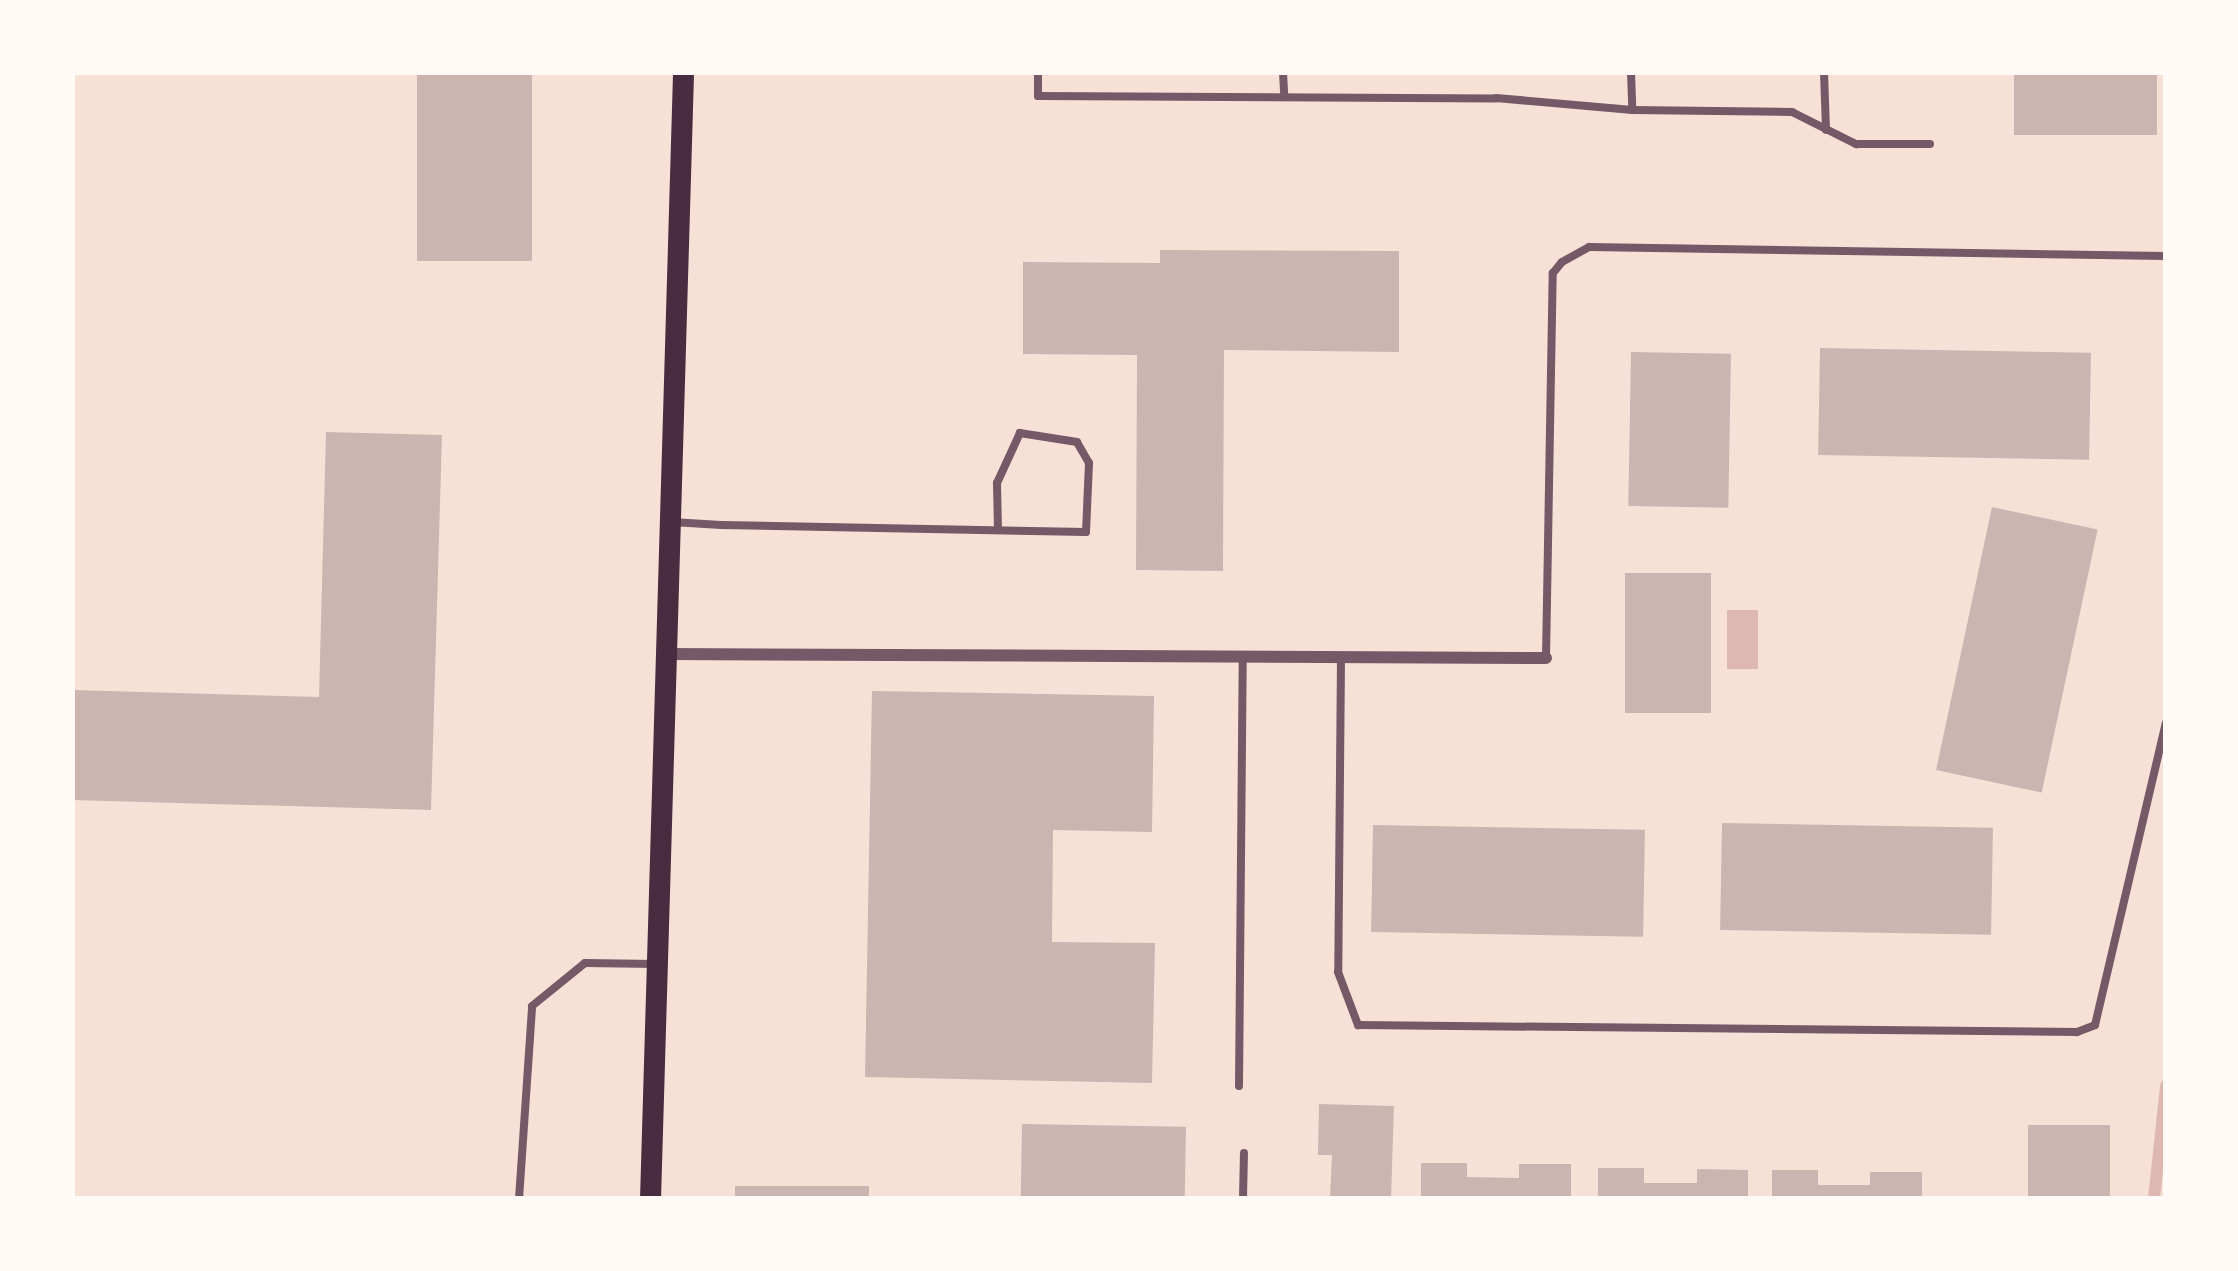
<!DOCTYPE html>
<style>
body{margin:0}
#map{position:relative;width:2238px;height:1271px;overflow:hidden;background:#f7e1d7;font-family:"Roboto Condensed",sans-serif}
div>[style]{position:absolute}
.water>*{inset:0;background:#dcb8b0;transform-origin:0 0}
.stream>*{height:12px;margin:-6px;padding:0 6px;transform-origin:6px;border-radius:6px;background:#dcb8b0}
.building>*{inset:0;background:#ccb4b1;transform-origin:0 0}
.service>*{height:8px;margin:-4px;padding:0 4px;transform-origin:4px;border-radius:4px;background:#755966}
.minor>*{height:12px;margin:-6px;padding:0 6px;transform-origin:6px;border-radius:6px;background:#755966}
.secondary>*{height:21px;margin:-10.5px;padding:0 10.5px;transform-origin:10.5px;border-radius:10.5px;background:#4a2c40}
span{translate:-50% -50%;white-space:nowrap;text-align:center;line-height:1.15;-webkit-text-stroke:10px #fffaf5;paint-order:stroke}
.frame{position:absolute;inset:0;border:75px solid #fffaf5;pointer-events:none}
</style>
<div id="map">
<div class="water">
<i style="left:1727px;top:610px;width:31px;height:59px"></i>
</div>
<div class="stream">
<i style="left:2154px;top:1199px;width:114px;rotate:-83.9deg"></i>
</div>
<div class="building">
<i style="left:417px;top:72px;width:115px;height:189px"></i>
<i style="left:2014px;top:72px;width:143px;height:63px"></i>
<i style="clip-path:polygon(1160px 250px,1399px 251px,1399px 352px,1224px 350px,1223px 571px,1136px 570px,1137px 355px,1023px 354px,1023px 262px,1160px 263px)"></i>
<i style="left:1820px;top:348px;width:271px;height:107px;rotate:1deg"></i>
<i style="left:1631px;top:352px;width:100px;height:154px;rotate:1deg"></i>
<i style="clip-path:polygon(326px 432px,442px 435px,431px 810px,72px 800px,72px 690px,319px 697px)"></i>
<i style="left:1992px;top:507px;width:108px;height:269px;rotate:12deg"></i>
<i style="left:1625px;top:573px;width:86px;height:140px"></i>
<i style="clip-path:polygon(872px 691px,1154px 696px,1152px 832px,1053px 830px,1052px 942px,1155px 943px,1152px 1083px,865px 1077px)"></i>
<i style="left:1722px;top:823px;width:271px;height:107px;rotate:1deg"></i>
<i style="left:1373px;top:825px;width:272px;height:107px;rotate:1deg"></i>
<i style="clip-path:polygon(1319px 1104px,1394px 1106px,1391px 1199px,1330px 1199px,1332px 1155px,1318px 1155px)"></i>
<i style="left:1022px;top:1124px;width:164px;height:75px;rotate:1deg"></i>
<i style="left:2028px;top:1125px;width:82px;height:74px"></i>
<i style="clip-path:polygon(1421px 1163px,1467px 1163px,1467px 1177px,1519px 1178px,1519px 1164px,1571px 1164px,1571px 1199px,1421px 1199px)"></i>
<i style="clip-path:polygon(1598px 1168px,1644px 1168px,1644px 1183px,1697px 1183px,1697px 1169px,1748px 1170px,1748px 1199px,1598px 1199px)"></i>
<i style="clip-path:polygon(1772px 1170px,1818px 1170px,1818px 1185px,1870px 1185px,1870px 1172px,1922px 1172px,1922px 1199px,1772px 1199px)"></i>
<i style="left:735px;top:1186px;width:134px;height:13px"></i>
</div>
<div class="service">
<i style="left:1038px;top:72px;width:24px;rotate:90deg"></i>
<i style="left:1038px;top:96px;width:458px;rotate:0.3deg"></i>
<i style="left:1496px;top:98px;width:137px;rotate:5deg"></i>
<i style="left:1283px;top:72px;width:22px;rotate:87deg"></i>
<i style="left:1631px;top:72px;width:38px;rotate:88deg"></i>
<i style="left:1632px;top:110px;width:160px;rotate:0.7deg"></i>
<i style="left:1792px;top:112px;width:72px;rotate:26.6deg"></i>
<i style="left:1856px;top:144px;width:74px"></i>
<i style="left:1824px;top:72px;width:58px;rotate:88deg"></i>
<i style="left:672px;top:522px;width:49px;rotate:3.5deg"></i>
<i style="left:721px;top:525px;width:365px;rotate:1.1deg"></i>
<i style="left:1086px;top:532px;width:69px;rotate:-87.5deg"></i>
<i style="left:1089px;top:463px;width:24px;rotate:-120deg"></i>
<i style="left:1077px;top:442px;width:58px;rotate:-171deg"></i>
<i style="left:1020px;top:433px;width:55px;rotate:114.7deg"></i>
<i style="left:997px;top:483px;width:47px;rotate:88.8deg"></i>
<i style="left:1341px;top:658px;width:314px;rotate:90.5deg"></i>
<i style="left:1338px;top:972px;width:57px;rotate:69.3deg"></i>
<i style="left:1358px;top:1025px;width:719px;rotate:0.56deg"></i>
<i style="left:2077px;top:1032px;width:19px;rotate:-21deg"></i>
<i style="left:2095px;top:1025px;width:310px;rotate:-76.8deg"></i>
<i style="left:1546px;top:658px;width:385px;rotate:-89deg"></i>
<i style="left:1553px;top:273px;width:14px;rotate:-51deg"></i>
<i style="left:1562px;top:262px;width:31px;rotate:-29deg"></i>
<i style="left:1589px;top:247px;width:577px;rotate:0.89deg"></i>
<i style="left:1239px;top:1086px;width:428px;rotate:-89.5deg"></i>
<i style="left:519px;top:1199px;width:193px;rotate:-86.1deg"></i>
<i style="left:532px;top:1006px;width:68px;rotate:-39.1deg"></i>
<i style="left:585px;top:963px;width:71px;rotate:0.8deg"></i>
<i style="left:1243px;top:1199px;width:46px;rotate:-88.8deg"></i>
</div>
<div class="minor">
<i style="left:666px;top:654px;width:880px;rotate:0.26deg"></i>
</div>
<div class="secondary">
<i style="left:650px;top:1199px;width:1127px;rotate:-88.32deg"></i>
</div>
<div class="frame"></div>
</div>
